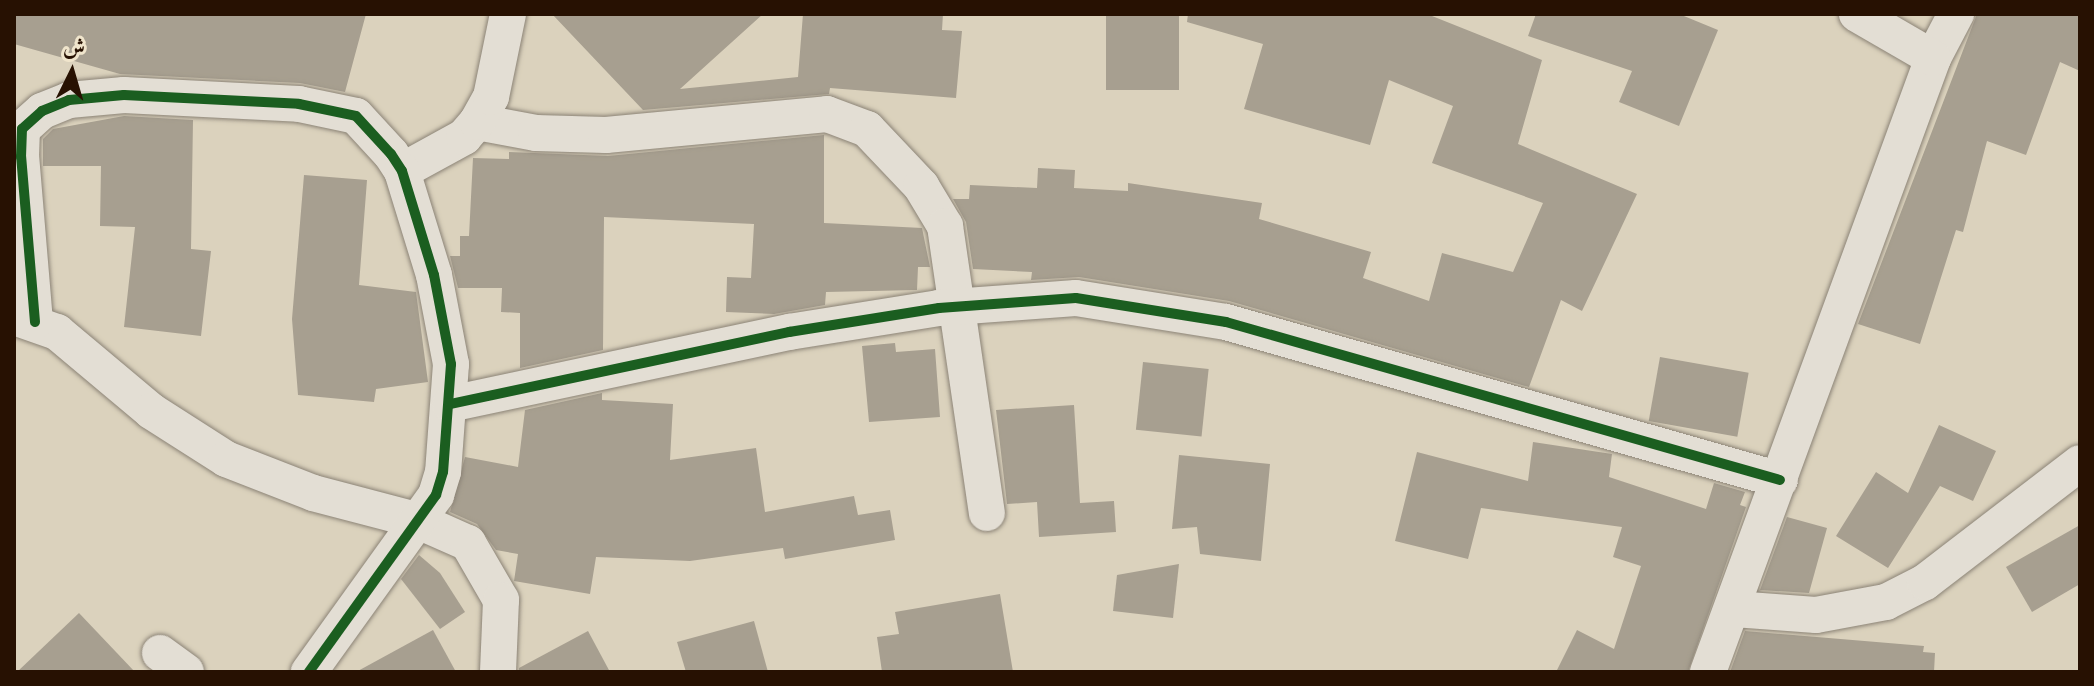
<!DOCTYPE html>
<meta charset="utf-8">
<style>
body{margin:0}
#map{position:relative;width:2094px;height:686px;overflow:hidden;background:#dbd2bd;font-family:"Old Standard TT",Amiri,serif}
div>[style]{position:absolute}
.building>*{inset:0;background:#a79f90;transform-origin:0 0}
.roads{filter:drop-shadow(0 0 2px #8b8376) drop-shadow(0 0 2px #8b8376)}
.minor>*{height:36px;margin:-18px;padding:0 18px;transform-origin:18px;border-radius:18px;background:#e3ded4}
.cycleway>*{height:10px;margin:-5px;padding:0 5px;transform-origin:5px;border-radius:5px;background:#1b5e20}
span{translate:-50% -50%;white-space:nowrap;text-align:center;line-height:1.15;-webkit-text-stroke:6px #f0e5cc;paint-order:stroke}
.frame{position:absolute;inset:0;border:16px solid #271102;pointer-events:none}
.north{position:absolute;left:32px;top:32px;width:80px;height:80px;-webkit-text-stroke:6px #f0e5cc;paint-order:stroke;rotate:5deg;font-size:22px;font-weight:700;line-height:32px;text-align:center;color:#271102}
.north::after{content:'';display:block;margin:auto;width:28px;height:36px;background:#271102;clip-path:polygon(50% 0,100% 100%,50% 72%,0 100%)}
</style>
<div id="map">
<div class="building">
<i style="clip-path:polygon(14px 14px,366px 14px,345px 92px,300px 83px,120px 74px,14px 44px)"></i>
<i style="clip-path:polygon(552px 14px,763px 14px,680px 89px,798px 77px,803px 14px,943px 14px,942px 30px,962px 31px,956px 98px,830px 88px,829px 94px,643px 110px)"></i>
<i style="left:1106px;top:14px;width:73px;height:76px"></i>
<i style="clip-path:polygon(1188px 14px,1427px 14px,1542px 60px,1518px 144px,1637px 194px,1582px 311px,1561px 300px,1529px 387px,1229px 301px,1079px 277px,1031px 280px,1032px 272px,973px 269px,966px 222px,953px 199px,969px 199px,970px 185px,1037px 188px,1038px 168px,1075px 170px,1074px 188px,1128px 191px,1128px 183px,1262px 203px,1259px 219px,1371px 252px,1363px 278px,1429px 301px,1442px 253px,1513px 272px,1543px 203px,1432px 163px,1453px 106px,1389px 80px,1370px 145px,1244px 109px,1263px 44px,1187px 22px)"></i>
<i style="clip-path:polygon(1536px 14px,1679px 14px,1718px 30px,1679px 126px,1619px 102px,1632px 71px,1528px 36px)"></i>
<i style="clip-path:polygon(1977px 14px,2080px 14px,2080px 71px,2060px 62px,2026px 155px,1987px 141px,1963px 232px,1956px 230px,1920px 344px,1858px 324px)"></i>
<i style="clip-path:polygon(124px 116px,193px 120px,191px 249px,211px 251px,201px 336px,124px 327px,135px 227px,100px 226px,101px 166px,43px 166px,43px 139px,53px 129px)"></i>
<i style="clip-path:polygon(824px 135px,824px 223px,922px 228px,930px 267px,918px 267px,917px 290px,826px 292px,825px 305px,774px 314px,726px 312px,727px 277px,751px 278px,754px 224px,604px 217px,603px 350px,520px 368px,520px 313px,501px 312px,502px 288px,458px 288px,450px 256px,460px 256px,460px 236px,469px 236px,473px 158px,509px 159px,509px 152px,608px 156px)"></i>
<i style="clip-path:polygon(304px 175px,367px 180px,359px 285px,416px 292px,428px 382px,376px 389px,374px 402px,298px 395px,292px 319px)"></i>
<i style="clip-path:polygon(895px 343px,896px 352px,935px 349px,940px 417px,869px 422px,862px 346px)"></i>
<i style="left:1660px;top:357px;width:90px;height:65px;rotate:10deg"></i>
<i style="left:1143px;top:362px;width:66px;height:68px;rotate:6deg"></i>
<i style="clip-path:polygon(602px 393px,602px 400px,673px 404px,670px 460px,756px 448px,765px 512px,854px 496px,858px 515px,890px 510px,895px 540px,785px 559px,783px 548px,690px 561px,596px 557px,590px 594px,514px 581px,518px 554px,496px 550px,477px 524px,450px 512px,465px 457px,518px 467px,525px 410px)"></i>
<i style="clip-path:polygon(1074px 405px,1080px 503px,1114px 501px,1116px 532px,1039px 537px,1037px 502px,1007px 504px,996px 410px)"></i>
<i style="clip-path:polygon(1939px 425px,1996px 451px,1973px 501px,1940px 486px,1888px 568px,1836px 536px,1876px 472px,1908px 493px)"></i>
<i style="clip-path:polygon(1533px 442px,1612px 454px,1609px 477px,1706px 509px,1714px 483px,1745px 492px,1740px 505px,1746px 507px,1688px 672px,1556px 672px,1577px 630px,1614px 649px,1641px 566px,1613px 557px,1622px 527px,1481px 508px,1468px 559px,1395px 541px,1417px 452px,1528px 481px)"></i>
<i style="clip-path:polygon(1179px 455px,1270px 464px,1261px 561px,1200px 554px,1197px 527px,1172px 529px)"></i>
<i style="clip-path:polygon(1787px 517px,1827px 528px,1809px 593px,1760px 590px)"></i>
<i style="clip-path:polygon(2080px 525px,2080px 584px,2032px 612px,2006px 567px)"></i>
<i style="clip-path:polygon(419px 555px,440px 573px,465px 612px,440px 629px,401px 579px)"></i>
<i style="clip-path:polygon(1179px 564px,1173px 618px,1113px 611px,1117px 575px)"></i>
<i style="clip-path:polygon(1000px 594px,1013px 672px,882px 672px,877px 637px,899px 634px,895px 612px)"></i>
<i style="clip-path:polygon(79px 613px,135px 672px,17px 672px)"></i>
<i style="clip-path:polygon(754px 621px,768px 672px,686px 672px,677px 642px)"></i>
<i style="clip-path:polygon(433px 630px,456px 672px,356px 672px)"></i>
<i style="clip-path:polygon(588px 631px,610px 672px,519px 672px,519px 668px)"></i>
<i style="clip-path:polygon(1745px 631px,1924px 646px,1923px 652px,1935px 653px,1934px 672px,1730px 672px)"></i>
</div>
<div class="roads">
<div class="minor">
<i style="left:1933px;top:58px;width:50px;rotate:-62.4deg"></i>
<i style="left:477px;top:122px;width:60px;rotate:10.6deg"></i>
<i style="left:536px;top:133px;width:70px;rotate:1.6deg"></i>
<i style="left:606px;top:135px;width:222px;rotate:-5.4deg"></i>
<i style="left:827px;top:114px;width:43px;rotate:20.6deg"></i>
<i style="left:867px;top:129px;width:79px;rotate:46.5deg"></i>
<i style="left:921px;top:186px;width:47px;rotate:59deg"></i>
<i style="left:945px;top:226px;width:290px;rotate:81.7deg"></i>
<i style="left:402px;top:171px;width:71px;rotate:-28.7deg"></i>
<i style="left:464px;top:137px;width:20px;rotate:-49deg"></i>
<i style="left:477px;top:122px;width:29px;rotate:-61deg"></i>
<i style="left:491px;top:97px;width:85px;rotate:-78.4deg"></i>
<i style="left:14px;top:317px;width:46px;rotate:19.2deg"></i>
<i style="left:57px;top:332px;width:123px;rotate:40deg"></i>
<i style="left:151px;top:411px;width:89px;rotate:32.6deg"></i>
<i style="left:226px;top:459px;width:93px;rotate:21.3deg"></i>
<i style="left:313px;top:493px;width:106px;rotate:14.7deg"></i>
<i style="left:416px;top:520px;width:57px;rotate:23.9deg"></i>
<i style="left:468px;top:543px;width:66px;rotate:59.9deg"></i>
<i style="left:501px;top:600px;width:72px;rotate:92.4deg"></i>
<i style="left:35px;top:322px;width:166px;rotate:-94.8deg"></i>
<i style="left:21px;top:157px;width:28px;rotate:-88deg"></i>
<i style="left:22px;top:129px;width:27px;rotate:-42deg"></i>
<i style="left:42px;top:111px;width:29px;rotate:-22deg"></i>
<i style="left:69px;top:100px;width:55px;rotate:-5.2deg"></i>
<i style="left:124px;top:95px;width:175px;rotate:2.9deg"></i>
<i style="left:299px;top:104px;width:58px;rotate:11.9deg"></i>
<i style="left:356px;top:116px;width:52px;rotate:47.4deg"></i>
<i style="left:391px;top:154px;width:20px;rotate:57deg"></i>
<i style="left:402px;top:171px;width:109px;rotate:72.9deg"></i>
<i style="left:434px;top:275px;width:91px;rotate:79.2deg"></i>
<i style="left:451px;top:364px;width:108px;rotate:94.2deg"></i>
<i style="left:443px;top:472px;width:24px;rotate:107deg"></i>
<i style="left:436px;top:495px;width:218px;rotate:125.7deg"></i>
<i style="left:450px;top:404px;width:347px;rotate:-12deg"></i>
<i style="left:789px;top:332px;width:152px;rotate:-9.1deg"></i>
<i style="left:939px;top:308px;width:137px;rotate:-4.2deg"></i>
<i style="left:1076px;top:298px;width:152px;rotate:9.1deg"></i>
<i style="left:1226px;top:322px;width:576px;rotate:15.92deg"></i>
<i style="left:1734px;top:609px;width:82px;rotate:4.2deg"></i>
<i style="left:1816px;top:615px;width:71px;rotate:-10.5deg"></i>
<i style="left:1886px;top:602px;width:44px;rotate:-27.1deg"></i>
<i style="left:1925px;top:582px;width:195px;rotate:-37.5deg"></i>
<i style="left:160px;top:653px;width:32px;rotate:36deg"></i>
<i style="left:1708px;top:672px;width:654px;rotate:-69.87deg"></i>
<i style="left:1933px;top:58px;width:88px;rotate:-149.9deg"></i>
</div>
</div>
<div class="cycleway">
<i style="left:35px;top:322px;width:166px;rotate:-94.8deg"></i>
<i style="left:21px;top:157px;width:28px;rotate:-88deg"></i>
<i style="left:22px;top:129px;width:27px;rotate:-42deg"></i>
<i style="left:42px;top:111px;width:29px;rotate:-22deg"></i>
<i style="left:69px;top:100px;width:55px;rotate:-5.2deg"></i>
<i style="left:124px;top:95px;width:175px;rotate:2.9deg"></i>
<i style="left:299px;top:104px;width:58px;rotate:11.9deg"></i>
<i style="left:356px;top:116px;width:52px;rotate:47.4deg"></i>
<i style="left:391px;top:154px;width:20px;rotate:57deg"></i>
<i style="left:402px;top:171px;width:109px;rotate:72.9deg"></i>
<i style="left:434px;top:275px;width:91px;rotate:79.2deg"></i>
<i style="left:451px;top:364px;width:108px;rotate:94.2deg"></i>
<i style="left:443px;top:472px;width:24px;rotate:107deg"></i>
<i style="left:436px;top:495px;width:218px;rotate:125.7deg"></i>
<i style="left:450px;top:404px;width:347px;rotate:-12deg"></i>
<i style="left:789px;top:332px;width:152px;rotate:-9.1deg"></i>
<i style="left:939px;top:308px;width:137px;rotate:-4.2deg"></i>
<i style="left:1076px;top:298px;width:152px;rotate:9.1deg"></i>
<i style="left:1226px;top:322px;width:576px;rotate:15.92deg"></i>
</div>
<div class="frame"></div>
<div class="north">ش</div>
</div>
